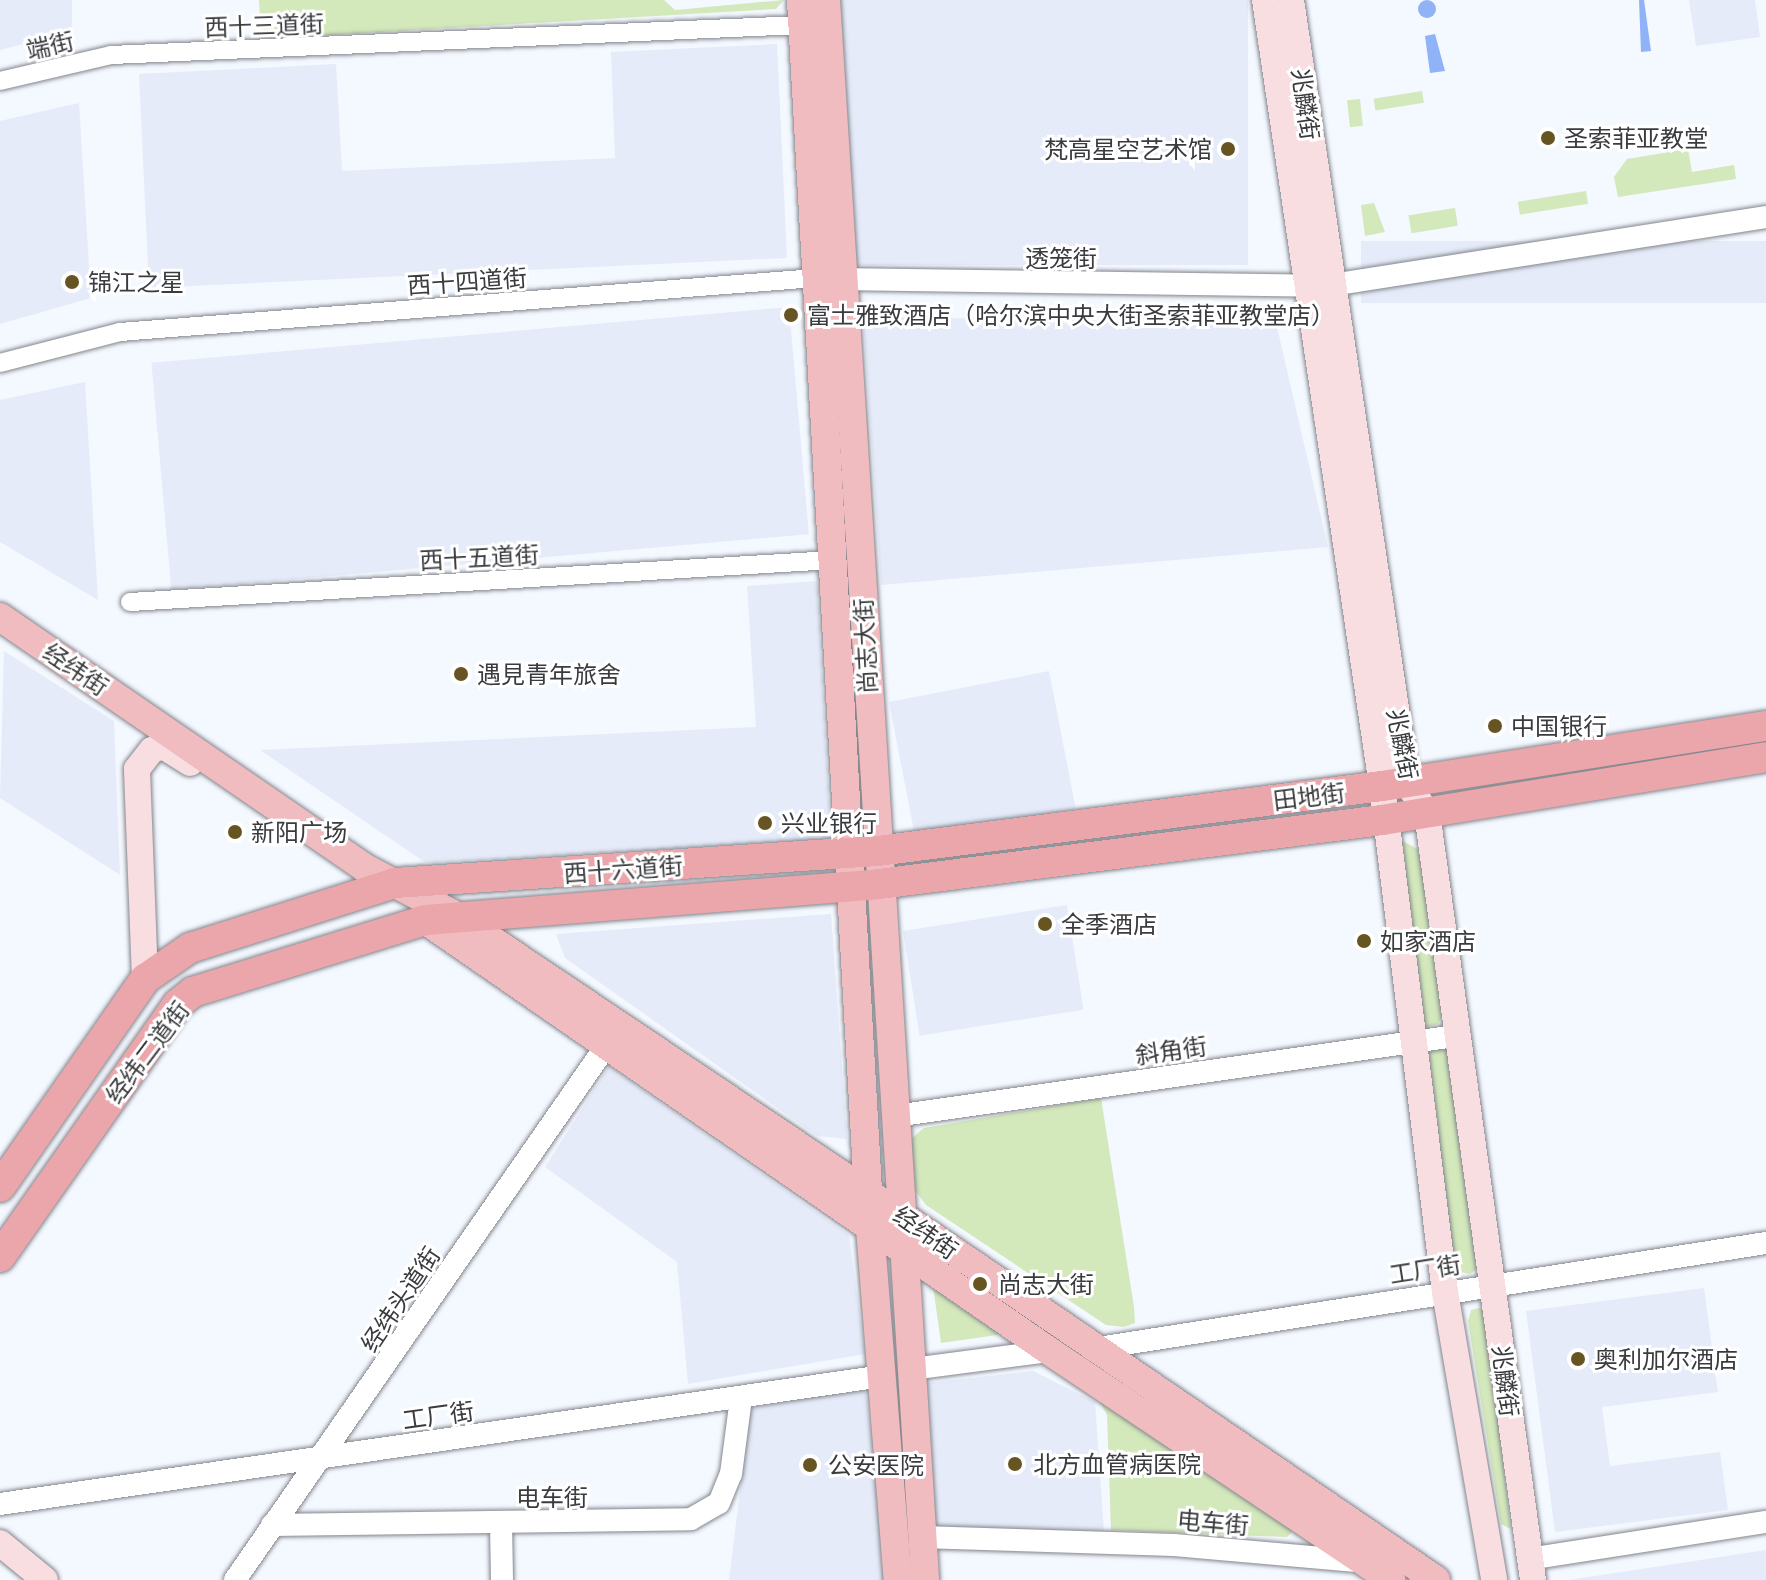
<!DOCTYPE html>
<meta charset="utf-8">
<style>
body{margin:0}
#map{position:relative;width:1766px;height:1580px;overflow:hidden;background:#f4f8ff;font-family:"Open Sans","Noto Sans SC",sans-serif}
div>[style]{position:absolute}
.built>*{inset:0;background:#e5ebf9;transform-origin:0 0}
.green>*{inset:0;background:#d3e8bb;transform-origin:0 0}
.water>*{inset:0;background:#90b2f6}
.round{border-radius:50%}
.roads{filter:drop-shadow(0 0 2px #83868c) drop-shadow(0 0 2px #83868c)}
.minor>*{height:18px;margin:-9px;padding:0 9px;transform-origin:9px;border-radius:9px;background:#fff}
.tertiary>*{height:22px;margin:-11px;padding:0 11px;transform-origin:11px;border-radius:11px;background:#fff}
.secondary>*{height:26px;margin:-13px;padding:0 13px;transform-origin:13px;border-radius:13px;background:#f8dee0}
.primary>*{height:28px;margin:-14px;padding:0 14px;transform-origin:14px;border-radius:14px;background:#f0bcc0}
.trunk>*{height:30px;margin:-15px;padding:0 15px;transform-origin:15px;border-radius:15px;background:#eba6ab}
.dots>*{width:22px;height:22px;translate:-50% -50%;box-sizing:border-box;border:4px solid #fff;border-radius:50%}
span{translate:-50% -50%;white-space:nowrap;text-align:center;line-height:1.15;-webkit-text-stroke:6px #fff;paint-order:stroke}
.street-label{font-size:24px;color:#3a3b3e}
.poi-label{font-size:24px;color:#3a3b3e}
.left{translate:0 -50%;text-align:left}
.right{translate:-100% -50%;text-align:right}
</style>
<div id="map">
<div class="built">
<i style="clip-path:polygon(0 0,72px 0,72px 31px,0 50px)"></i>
<i style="left:840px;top:0;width:408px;height:265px"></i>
<i style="clip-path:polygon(1689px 0,1755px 0,1760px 37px,1696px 46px)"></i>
<i style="clip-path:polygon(777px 44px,787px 258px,149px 288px,139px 74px,336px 64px,342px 171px,615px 158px,611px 52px)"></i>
<i style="clip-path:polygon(79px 103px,91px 298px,0 324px,0 121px)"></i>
<i style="left:1766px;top:241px;width:62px;height:405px;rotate:90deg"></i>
<i style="left:789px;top:307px;width:228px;height:640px;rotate:85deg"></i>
<i style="clip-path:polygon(863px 317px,1276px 323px,1328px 547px,881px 585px)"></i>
<i style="clip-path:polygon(85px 382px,98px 600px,0 542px,0 400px)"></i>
<i style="clip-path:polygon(817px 581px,831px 839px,426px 863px,260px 750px,756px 727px,747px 586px)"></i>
<i style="clip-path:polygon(4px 651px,114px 721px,120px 875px,0 798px)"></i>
<i style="left:1049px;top:671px;width:140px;height:163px;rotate:79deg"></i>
<i style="left:1067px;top:905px;width:106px;height:166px;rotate:81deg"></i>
<i style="clip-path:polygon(831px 914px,847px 1139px,817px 1136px,565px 958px,556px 934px)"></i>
<i style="clip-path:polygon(609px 1066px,849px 1235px,865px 1354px,688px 1384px,677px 1262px,545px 1167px)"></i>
<i style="clip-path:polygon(1704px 1288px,1718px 1392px,1602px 1407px,1610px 1466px,1720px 1452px,1728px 1510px,1555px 1532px,1526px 1311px)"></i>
<i style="clip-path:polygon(1033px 1371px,1095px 1402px,1104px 1532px,933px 1526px,926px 1383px)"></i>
<i style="clip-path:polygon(865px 1388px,882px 1508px,885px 1580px,729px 1580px,750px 1408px)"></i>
<i style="clip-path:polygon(1766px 1550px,1766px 1580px,1569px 1580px)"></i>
</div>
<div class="green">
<i style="clip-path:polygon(259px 0,664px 0,675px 10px,784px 0,776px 9px,261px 39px)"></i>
<i style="left:1422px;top:91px;width:12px;height:49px;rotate:81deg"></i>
<i style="left:1360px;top:99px;width:27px;height:13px;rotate:84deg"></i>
<i style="clip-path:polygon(1688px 149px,1692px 172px,1734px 165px,1736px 179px,1618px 197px,1614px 177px,1627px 159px)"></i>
<i style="left:1586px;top:191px;width:13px;height:69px;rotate:81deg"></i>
<i style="clip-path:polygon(1374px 203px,1385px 232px,1365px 236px,1361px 205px)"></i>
<i style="left:1455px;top:208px;width:18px;height:47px;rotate:81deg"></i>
<i style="clip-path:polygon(1403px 841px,1419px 850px,1444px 1013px,1438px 1024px,1426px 1027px,1420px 1024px,1395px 847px)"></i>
<i style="clip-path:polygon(1436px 1047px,1447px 1049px,1481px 1266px,1470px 1274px,1455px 1271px,1424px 1057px)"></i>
<i style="clip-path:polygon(1101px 1098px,1134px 1307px,1135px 1323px,1124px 1327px,1106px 1325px,926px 1205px,910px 1184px,907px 1161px,912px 1138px,924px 1128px)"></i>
<i style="clip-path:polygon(933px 1286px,1004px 1334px,941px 1343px)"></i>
<i style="clip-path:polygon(1480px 1308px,1486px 1312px,1511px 1529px,1501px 1524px,1468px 1321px,1471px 1310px)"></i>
<i style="clip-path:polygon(1100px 1402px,1288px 1522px,1292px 1532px,1287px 1537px,1111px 1530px,1107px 1415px)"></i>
</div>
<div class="water">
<i class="round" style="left:1418px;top:0;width:18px;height:18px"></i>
<i style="clip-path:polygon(1639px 0,1644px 0,1651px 51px,1641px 52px)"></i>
<i style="clip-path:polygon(1435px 34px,1445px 71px,1430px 73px,1425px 36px)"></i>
</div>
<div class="roads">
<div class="minor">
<i style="left:0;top:81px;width:114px;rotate:-13.2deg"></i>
<i style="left:111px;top:55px;width:692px;rotate:-2.49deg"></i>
<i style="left:0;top:363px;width:124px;rotate:-14.5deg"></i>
<i style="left:120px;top:332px;width:698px;rotate:-4.44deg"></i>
<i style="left:130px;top:602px;width:703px;rotate:-3.42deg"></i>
</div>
<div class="tertiary">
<i style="left:830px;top:279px;width:476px;rotate:0.8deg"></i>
<i style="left:1332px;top:285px;width:439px;rotate:-8.9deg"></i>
<i style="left:895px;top:1116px;width:566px;rotate:-8.13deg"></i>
<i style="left:1092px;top:1349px;width:682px;rotate:-8.94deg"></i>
<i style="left:912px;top:1369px;width:138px;rotate:-7.5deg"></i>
<i style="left:0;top:1504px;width:892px;rotate:-8.25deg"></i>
<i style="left:501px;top:1523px;width:57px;rotate:89deg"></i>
<i style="left:272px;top:1525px;width:419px;rotate:-0.8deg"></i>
<i style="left:691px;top:1519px;width:32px;rotate:-30deg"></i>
<i style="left:719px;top:1503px;width:31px;rotate:-68deg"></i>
<i style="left:731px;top:1474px;width:77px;rotate:-82.5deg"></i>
<i style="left:921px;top:1537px;width:253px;rotate:1.8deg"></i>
<i style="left:1174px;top:1545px;width:183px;rotate:5deg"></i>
<i style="left:1529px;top:1559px;width:240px;rotate:-8.9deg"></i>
<i style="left:235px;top:1580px;width:650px;rotate:-55.21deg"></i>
</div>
<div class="secondary">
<i style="left:1265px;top:0;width:795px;rotate:81.53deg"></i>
<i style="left:1382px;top:786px;width:510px;rotate:82.9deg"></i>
<i style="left:1445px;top:1292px;width:292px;rotate:80.3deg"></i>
<i style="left:1291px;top:0;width:792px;rotate:81.57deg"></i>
<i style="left:1407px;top:783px;width:36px;rotate:56deg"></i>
<i style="left:1427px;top:813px;width:774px;rotate:82.13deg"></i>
<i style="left:145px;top:979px;width:210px;rotate:-92.2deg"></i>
<i style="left:137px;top:769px;width:24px;rotate:-52deg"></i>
<i style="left:152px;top:750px;width:12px;rotate:-20deg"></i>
<i style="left:163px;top:746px;width:32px;rotate:32deg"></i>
<i style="left:0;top:1543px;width:58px;rotate:39.4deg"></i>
</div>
<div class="primary">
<i style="left:801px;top:0;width:1230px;rotate:86.78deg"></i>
<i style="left:870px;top:1228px;width:353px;rotate:85.5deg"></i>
<i style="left:826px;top:0;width:1583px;rotate:86.41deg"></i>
<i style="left:0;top:617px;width:443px;rotate:34.5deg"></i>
<i style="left:365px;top:868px;width:99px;rotate:27.6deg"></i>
<i style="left:453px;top:914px;width:502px;rotate:33.88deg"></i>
<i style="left:870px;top:1194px;width:685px;rotate:34.29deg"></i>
<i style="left:425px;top:920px;width:758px;rotate:34.63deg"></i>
<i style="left:1049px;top:1351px;width:412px;rotate:33.8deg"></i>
</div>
<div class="trunk">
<i style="left:0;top:1187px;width:254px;rotate:-55.1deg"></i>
<i style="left:145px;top:979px;width:55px;rotate:-34.6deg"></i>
<i style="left:190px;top:948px;width:215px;rotate:-17.6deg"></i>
<i style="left:395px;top:883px;width:484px;rotate:-3.8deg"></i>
<i style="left:878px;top:851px;width:508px;rotate:-7.35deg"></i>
<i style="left:1382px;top:786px;width:389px;rotate:-8.9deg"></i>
<i style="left:0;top:1257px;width:309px;rotate:-54.9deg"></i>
<i style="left:178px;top:1004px;width:19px;rotate:-39deg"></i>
<i style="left:193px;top:992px;width:243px;rotate:-17.2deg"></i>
<i style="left:425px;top:920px;width:455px;rotate:-4.5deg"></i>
<i style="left:879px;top:884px;width:507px;rotate:-7.25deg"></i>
<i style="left:1382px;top:820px;width:389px;rotate:-9.3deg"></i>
</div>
</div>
<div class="dots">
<i style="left:1548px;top:138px;background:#665422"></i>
<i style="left:1228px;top:149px;background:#665422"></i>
<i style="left:72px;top:282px;background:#665422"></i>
<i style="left:791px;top:315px;background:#665422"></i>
<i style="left:461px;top:674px;background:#665422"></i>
<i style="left:1495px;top:726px;background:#665422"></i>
<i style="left:765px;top:823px;background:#665422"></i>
<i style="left:235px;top:832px;background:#665422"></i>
<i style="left:1045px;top:924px;background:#665422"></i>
<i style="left:1364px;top:941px;background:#665422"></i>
<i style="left:980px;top:1284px;background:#665422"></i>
<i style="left:1578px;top:1359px;background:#665422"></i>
<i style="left:1015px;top:1464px;background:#665422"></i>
<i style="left:810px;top:1465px;background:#665422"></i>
</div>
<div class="street-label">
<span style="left:264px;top:25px;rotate:-2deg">西十三道街</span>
<span style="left:50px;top:45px;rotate:-13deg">端街</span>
<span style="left:1306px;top:104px;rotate:82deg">兆麟街</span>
<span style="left:1061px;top:258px">透笼街</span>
<span style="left:467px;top:281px;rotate:-4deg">西十四道街</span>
<span style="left:479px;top:557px;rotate:-3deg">西十五道街</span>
<span style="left:865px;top:646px;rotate:-93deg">尚志大街</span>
<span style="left:76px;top:669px;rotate:34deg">经纬街</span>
<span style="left:1403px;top:744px;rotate:79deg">兆麟街</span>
<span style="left:1309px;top:796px;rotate:-7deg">田地街</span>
<span style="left:623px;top:869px;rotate:-4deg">西十六道街</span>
<span style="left:1171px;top:1050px;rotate:-8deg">斜角街</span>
<span style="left:147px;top:1052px;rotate:-53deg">经纬二道街</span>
<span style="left:926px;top:1232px;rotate:35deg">经纬街</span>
<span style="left:1425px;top:1269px;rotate:-9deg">工厂街</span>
<span style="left:400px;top:1299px;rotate:-56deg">经纬头道街</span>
<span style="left:1506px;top:1381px;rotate:83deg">兆麟街</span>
<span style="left:438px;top:1415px;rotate:-8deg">工厂街</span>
<span style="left:552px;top:1497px">电车街</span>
<span style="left:1213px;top:1522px;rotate:5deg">电车街</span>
</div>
<div class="poi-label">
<span class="left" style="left:1564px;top:138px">圣索菲亚教堂</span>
<span class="right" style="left:1212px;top:149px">梵高星空艺术馆</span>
<span class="left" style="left:88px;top:282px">锦江之星</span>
<span class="left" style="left:807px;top:315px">富士雅致酒店（哈尔滨中央大街圣索菲亚教堂店）</span>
<span class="left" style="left:477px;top:674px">遇見青年旅舍</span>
<span class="left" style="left:1511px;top:726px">中国银行</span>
<span class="left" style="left:781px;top:823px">兴业银行</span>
<span class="left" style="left:251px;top:832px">新阳广场</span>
<span class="left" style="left:1061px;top:924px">全季酒店</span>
<span class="left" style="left:1380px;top:941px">如家酒店</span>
<span class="left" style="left:998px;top:1284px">尚志大街</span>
<span class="left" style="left:1594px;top:1359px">奥利加尔酒店</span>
<span class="left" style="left:1033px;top:1464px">北方血管病医院</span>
<span class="left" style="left:828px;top:1465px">公安医院</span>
</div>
</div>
